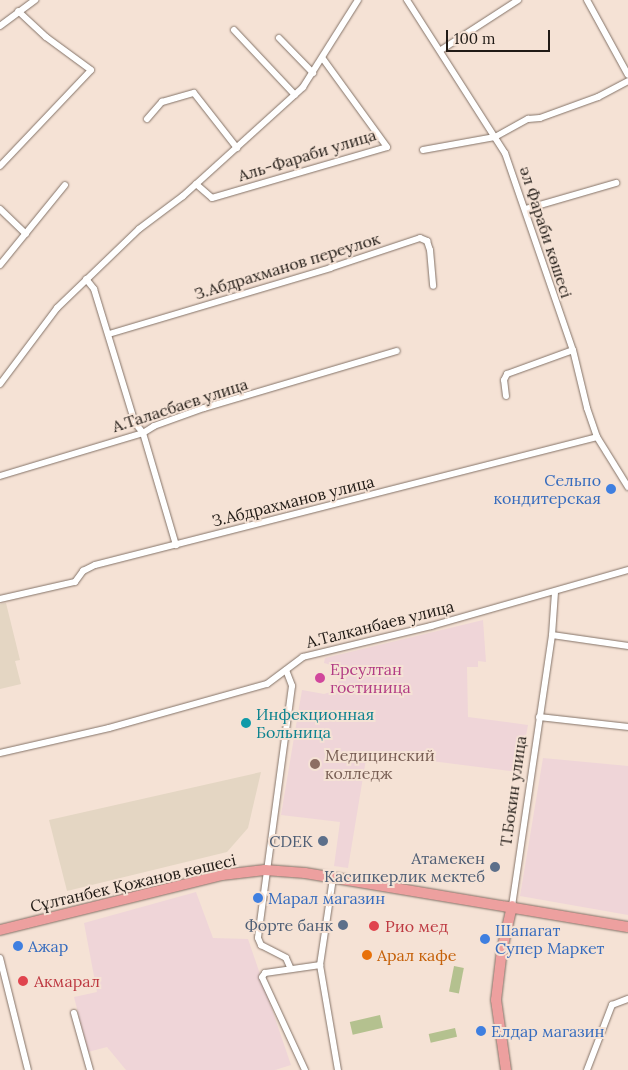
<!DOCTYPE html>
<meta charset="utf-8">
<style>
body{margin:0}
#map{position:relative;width:628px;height:1070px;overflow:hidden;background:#f5e2d5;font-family:Lora,serif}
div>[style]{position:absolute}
.education>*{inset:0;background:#efd5d8}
.medical>*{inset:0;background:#e4d6c3}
.green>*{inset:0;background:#b4c18f;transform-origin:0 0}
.roads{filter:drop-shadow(0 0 1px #847368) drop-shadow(0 0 1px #847368)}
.street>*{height:6px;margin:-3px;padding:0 3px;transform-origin:3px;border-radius:3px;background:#fff}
.primary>*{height:10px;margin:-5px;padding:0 5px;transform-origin:5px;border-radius:5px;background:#eda09f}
.dots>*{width:14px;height:14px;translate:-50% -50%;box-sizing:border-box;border:2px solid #f5e2d5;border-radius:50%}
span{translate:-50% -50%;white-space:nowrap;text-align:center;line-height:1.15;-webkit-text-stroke:4px #f5e2d5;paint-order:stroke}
.street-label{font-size:16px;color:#211b16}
.shop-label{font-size:16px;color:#366cbe}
.right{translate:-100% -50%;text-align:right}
.left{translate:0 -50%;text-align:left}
.hotel-label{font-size:16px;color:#b23c85}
.culture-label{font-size:16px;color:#0d838f}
.education-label{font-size:16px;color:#785e54}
.service-label{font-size:16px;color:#4e5e75}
.health-label{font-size:16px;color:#be3a42}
.food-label{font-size:16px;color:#c56008}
.scale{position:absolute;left:446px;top:30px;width:104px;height:22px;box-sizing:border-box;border:2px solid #211b16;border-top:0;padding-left:6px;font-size:15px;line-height:18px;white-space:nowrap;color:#211b16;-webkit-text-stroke:4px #f5e2d5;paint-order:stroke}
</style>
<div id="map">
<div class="education">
<i style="clip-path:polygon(483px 620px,486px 662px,478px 661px,478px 667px,467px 667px,468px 717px,528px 725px,519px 772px,367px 753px,348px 868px,334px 866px,340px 822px,281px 815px,302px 690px,324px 694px,337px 690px,341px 668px,324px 663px,325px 658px)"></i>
<i style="clip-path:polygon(543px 758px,628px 766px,628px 915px,520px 896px)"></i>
<i style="clip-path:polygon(196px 892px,213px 938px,248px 939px,291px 1065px,275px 1070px,126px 1070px,107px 1047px,88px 1052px,74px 997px,97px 992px,84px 923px)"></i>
</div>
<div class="medical">
<i style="clip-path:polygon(6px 603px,20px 660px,15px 661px,21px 684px,0 689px,0 604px)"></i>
<i style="clip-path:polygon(261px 772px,248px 828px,227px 852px,67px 891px,49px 820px)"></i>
</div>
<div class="green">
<i style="left:454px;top:966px;width:10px;height:26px;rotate:11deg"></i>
<i style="left:380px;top:1015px;width:13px;height:31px;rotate:77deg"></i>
<i style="left:455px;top:1028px;width:9px;height:27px;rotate:77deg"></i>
</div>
<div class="roads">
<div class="street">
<i style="left:407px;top:0;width:182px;rotate:57.4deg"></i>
<i style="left:505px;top:153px;width:208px;rotate:71deg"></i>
<i style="left:573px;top:350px;width:60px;rotate:76.4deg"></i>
<i style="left:587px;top:408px;width:31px;rotate:71deg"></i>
<i style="left:597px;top:437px;width:59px;rotate:58.2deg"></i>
<i style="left:587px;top:0;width:85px;rotate:61.3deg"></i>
<i style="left:0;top:26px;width:44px;rotate:-36.6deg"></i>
<i style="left:234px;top:30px;width:89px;rotate:46.8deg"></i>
<i style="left:279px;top:38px;width:49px;rotate:45.8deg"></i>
<i style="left:441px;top:50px;width:92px;rotate:-33deg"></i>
<i style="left:147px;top:119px;width:23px;rotate:-49deg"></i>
<i style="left:162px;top:102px;width:33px;rotate:-16deg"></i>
<i style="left:194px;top:93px;width:70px;rotate:52deg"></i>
<i style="left:423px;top:150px;width:73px;rotate:-10.2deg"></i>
<i style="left:495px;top:137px;width:38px;rotate:-29deg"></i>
<i style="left:528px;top:119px;width:12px;rotate:-5deg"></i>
<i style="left:540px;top:118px;width:62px;rotate:-19.9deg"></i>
<i style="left:598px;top:97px;width:34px;rotate:-28deg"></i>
<i style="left:0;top:166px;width:132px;rotate:-46.5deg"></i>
<i style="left:91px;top:70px;width:56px;rotate:-143.7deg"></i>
<i style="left:46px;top:37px;width:38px;rotate:-137deg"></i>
<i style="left:196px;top:184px;width:21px;rotate:41deg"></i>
<i style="left:212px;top:198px;width:182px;rotate:-16.2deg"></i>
<i style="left:387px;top:147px;width:109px;rotate:-126deg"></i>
<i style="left:0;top:209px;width:36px;rotate:44deg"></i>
<i style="left:526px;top:209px;width:94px;rotate:-16.1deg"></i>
<i style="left:0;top:265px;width:103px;rotate:-50.9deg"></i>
<i style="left:86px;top:279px;width:13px;rotate:51deg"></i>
<i style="left:94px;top:289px;width:140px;rotate:73deg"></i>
<i style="left:135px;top:423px;width:13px;rotate:51deg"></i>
<i style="left:143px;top:433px;width:117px;rotate:73.6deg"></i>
<i style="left:109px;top:334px;width:231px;rotate:-16.6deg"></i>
<i style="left:330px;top:268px;width:95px;rotate:-18.4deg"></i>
<i style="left:420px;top:238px;width:8px;rotate:23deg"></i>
<i style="left:427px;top:241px;width:9px;rotate:72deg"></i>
<i style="left:430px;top:250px;width:36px;rotate:85deg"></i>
<i style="left:0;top:384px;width:95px;rotate:-53.1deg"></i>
<i style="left:57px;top:308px;width:114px;rotate:-43.9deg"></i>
<i style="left:139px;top:229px;width:55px;rotate:-36.9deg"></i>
<i style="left:183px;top:196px;width:162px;rotate:-42.2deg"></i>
<i style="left:303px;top:87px;width:103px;rotate:-57.7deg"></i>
<i style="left:506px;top:396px;width:16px;rotate:-97deg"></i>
<i style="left:504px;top:380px;width:7px;rotate:-63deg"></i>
<i style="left:507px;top:374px;width:70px;rotate:-20deg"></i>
<i style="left:0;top:476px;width:149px;rotate:-16.7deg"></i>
<i style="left:143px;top:433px;width:13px;rotate:-32deg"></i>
<i style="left:154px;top:426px;width:53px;rotate:-19.8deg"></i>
<i style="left:204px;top:408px;width:201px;rotate:-16.5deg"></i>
<i style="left:0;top:599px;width:77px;rotate:-12.8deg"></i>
<i style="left:75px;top:582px;width:14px;rotate:-54deg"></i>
<i style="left:83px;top:571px;width:13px;rotate:-27deg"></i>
<i style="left:95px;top:565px;width:518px;rotate:-14.3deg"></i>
<i style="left:552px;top:635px;width:77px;rotate:8.2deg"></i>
<i style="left:286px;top:670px;width:17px;rotate:69deg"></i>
<i style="left:292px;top:686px;width:254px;rotate:97.7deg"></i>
<i style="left:258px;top:938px;width:8px;rotate:67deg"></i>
<i style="left:261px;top:945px;width:28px;rotate:27deg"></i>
<i style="left:286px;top:958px;width:12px;rotate:66deg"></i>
<i style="left:539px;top:717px;width:90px;rotate:6.4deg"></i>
<i style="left:0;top:753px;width:112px;rotate:-12.9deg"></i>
<i style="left:109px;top:728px;width:164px;rotate:-15.6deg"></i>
<i style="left:267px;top:684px;width:45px;rotate:-36.9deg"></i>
<i style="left:303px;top:657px;width:132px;rotate:-13.6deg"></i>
<i style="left:431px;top:626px;width:205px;rotate:-15.9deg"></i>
<i style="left:333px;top:878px;width:88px;rotate:98.5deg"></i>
<i style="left:320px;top:965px;width:107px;rotate:80.3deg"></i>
<i style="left:512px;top:906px;width:274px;rotate:-81.6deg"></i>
<i style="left:552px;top:635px;width:43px;rotate:-86deg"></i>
<i style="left:0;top:958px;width:115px;rotate:76deg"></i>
<i style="left:74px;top:1013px;width:59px;rotate:74.3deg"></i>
<i style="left:305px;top:1070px;width:102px;rotate:-114.8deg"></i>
<i style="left:262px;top:977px;width:5px;rotate:-53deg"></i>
<i style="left:265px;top:973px;width:56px;rotate:-8.3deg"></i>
<i style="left:587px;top:1070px;width:70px;rotate:-69deg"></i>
<i style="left:612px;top:1005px;width:17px;rotate:-21deg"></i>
</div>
<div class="primary">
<i style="left:0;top:930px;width:229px;rotate:-13.9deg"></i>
<i style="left:222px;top:875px;width:43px;rotate:-6.6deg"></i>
<i style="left:265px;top:870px;width:40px;rotate:4.3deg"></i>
<i style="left:305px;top:873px;width:327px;rotate:9.5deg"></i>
<i style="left:506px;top:1070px;width:71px;rotate:-98.1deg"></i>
<i style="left:496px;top:1000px;width:50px;rotate:-83.2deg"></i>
<i style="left:502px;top:950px;width:45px;rotate:-77.2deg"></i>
</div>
</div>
<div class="dots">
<i style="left:611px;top:489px;background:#3f7fe0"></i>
<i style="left:320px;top:678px;background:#d1479c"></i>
<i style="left:246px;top:723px;background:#0f9aa8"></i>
<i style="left:315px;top:764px;background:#8d6e63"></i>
<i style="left:323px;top:841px;background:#5c6f8a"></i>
<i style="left:495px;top:867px;background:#5c6f8a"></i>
<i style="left:258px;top:898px;background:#3f7fe0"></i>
<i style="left:343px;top:925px;background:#5c6f8a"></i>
<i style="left:374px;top:926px;background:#e0444e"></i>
<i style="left:485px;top:939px;background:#3f7fe0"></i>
<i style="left:18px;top:946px;background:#3f7fe0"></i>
<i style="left:367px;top:955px;background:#e8710a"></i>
<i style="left:23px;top:981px;background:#e0444e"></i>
<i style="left:481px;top:1031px;background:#3f7fe0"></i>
</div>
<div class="street-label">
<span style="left:307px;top:155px;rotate:-17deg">Аль-Фараби улица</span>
<span style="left:546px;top:232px;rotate:72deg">әл Фараби көшесі</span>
<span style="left:287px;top:266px;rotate:-17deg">З.Абдрахманов переулок</span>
<span style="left:180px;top:405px;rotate:-18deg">А.Таласбаев улица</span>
<span style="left:293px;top:501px;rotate:-14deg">З.Абдрахманов улица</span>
<span style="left:380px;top:624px;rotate:-14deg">А.Талканбаев улица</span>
<span style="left:513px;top:791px;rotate:-82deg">Т.Бокин улица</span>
<span style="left:133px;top:883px;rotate:-13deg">Сұлтанбек Қожанов көшесі</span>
</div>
<div class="shop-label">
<span class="right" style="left:601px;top:489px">Сельпо<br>кондитерская</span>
<span class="left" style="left:268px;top:898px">Марал магазин</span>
<span class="left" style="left:495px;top:939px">Шапагат<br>Супер Маркет</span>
<span class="left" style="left:28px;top:946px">Ажар</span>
<span class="left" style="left:491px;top:1031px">Елдар магазин</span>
</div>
<div class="hotel-label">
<span class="left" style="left:330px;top:678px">Ерсултан<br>гостиница</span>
</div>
<div class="culture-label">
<span class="left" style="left:256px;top:723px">Инфекционная<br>Больница</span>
</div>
<div class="education-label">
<span class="left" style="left:325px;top:764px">Медицинский<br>колледж</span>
</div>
<div class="service-label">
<span class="right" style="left:313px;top:841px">CDEK</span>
<span class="right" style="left:485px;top:867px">Атамекен<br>Касипкерлик мектеб</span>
<span class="right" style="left:333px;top:925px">Форте банк</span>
</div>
<div class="health-label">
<span class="left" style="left:385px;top:926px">Рио мед</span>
<span class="left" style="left:34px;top:981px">Акмарал</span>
</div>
<div class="food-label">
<span class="left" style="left:377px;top:955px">Арал кафе</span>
</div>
<div class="scale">100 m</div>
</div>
